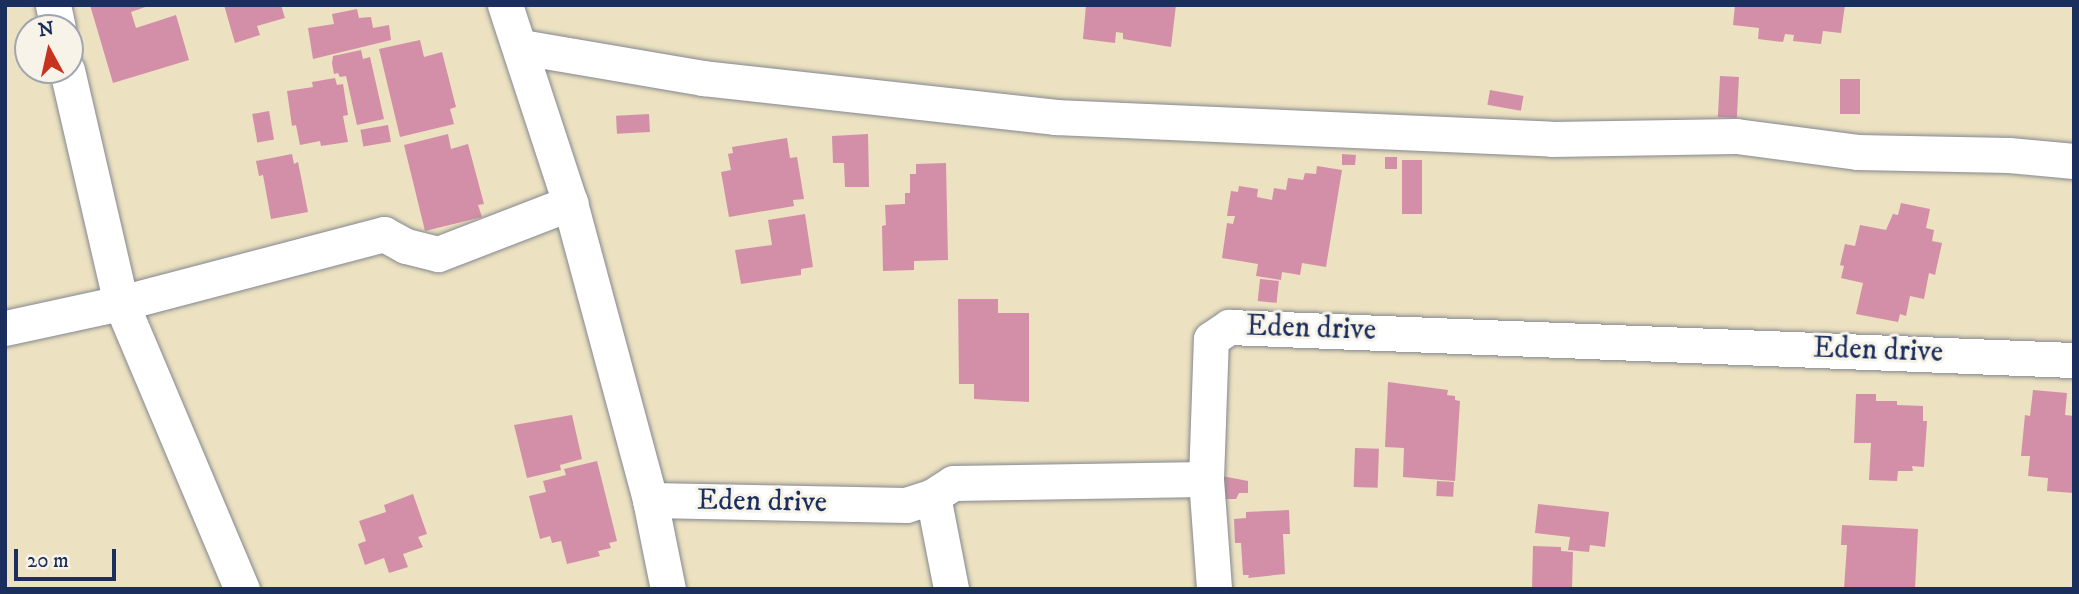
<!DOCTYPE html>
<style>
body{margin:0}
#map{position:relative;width:2079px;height:594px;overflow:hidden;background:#ece1c0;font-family:"IM FELL DW Pica",serif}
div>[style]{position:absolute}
.building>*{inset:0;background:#d38fa8;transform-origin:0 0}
.roads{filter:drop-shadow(0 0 2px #84888f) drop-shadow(0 0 2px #84888f)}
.minor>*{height:35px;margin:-17.5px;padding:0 17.5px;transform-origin:17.5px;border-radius:17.5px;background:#fff}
span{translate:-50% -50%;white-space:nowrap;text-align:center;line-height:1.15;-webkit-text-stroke:6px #f7f3e8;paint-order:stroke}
.street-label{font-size:30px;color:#1b2f5e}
.frame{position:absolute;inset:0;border:7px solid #1b2f5e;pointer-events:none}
.north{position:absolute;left:14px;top:14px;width:70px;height:70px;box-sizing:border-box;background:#f7f3e8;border:2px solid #9fa5b1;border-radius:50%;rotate:352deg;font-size:19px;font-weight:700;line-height:28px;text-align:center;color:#1b2f5e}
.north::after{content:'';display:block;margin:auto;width:24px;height:32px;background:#c8321e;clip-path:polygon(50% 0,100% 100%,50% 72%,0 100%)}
.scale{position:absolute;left:14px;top:549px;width:102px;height:32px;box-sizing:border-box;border:4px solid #1b2f5e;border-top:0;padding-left:9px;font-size:21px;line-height:24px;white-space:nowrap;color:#1b2f5e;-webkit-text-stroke:5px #f7f3e8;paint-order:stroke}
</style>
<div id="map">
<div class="building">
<i style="clip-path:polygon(90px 5px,151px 5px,131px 12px,136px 28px,176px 15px,189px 60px,113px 83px)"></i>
<i style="clip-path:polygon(224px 5px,281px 5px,285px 18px,257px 26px,260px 35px,235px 43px)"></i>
<i style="clip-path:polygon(1086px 5px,1176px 5px,1171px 47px,1123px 39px,1123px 33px,1116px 32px,1115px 43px,1083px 39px)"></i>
<i style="clip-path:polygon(1735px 5px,1845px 5px,1841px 33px,1823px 31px,1821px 44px,1793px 41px,1794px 35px,1785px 34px,1783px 42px,1758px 39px,1759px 28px,1733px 25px)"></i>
<i style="clip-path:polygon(357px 9px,359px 18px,371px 17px,373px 28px,389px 25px,391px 40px,313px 59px,308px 28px,334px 24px,332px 14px)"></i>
<i style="clip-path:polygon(420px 40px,424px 57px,442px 52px,456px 107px,450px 109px,454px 124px,400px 137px,379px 49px)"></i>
<i style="clip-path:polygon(361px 50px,363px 59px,370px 57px,384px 119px,357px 125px,346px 76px,340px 77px,338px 73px,334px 74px,332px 63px,333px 56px)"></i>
<i style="left:1720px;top:76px;width:19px;height:41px;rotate:3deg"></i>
<i style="clip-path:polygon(335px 78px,337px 85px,343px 84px,348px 115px,343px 116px,348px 142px,321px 146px,320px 141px,300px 145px,296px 125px,292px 126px,287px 91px,313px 87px,312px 82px)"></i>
<i style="left:1840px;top:79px;width:20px;height:35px"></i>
<i style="left:1490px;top:90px;width:34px;height:15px;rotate:10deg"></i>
<i style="left:269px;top:111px;width:29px;height:17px;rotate:80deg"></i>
<i style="left:649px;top:114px;width:18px;height:33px;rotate:87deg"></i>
<i style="left:388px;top:125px;width:17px;height:28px;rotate:80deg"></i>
<i style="clip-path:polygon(448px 134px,451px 149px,468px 144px,484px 204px,478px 205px,482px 217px,425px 231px,404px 145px)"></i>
<i style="clip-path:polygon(868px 134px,869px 187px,845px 187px,844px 163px,833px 163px,832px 136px)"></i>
<i style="clip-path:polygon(787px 138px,790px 158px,797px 157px,804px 199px,793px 200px,794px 206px,729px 217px,721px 172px,731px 170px,728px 154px,733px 153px,732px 147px)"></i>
<i style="clip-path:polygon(292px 154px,294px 164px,298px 162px,308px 212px,271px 219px,263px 175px,259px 176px,256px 161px)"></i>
<i style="clip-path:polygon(1342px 154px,1356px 155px,1355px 165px,1342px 165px)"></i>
<i style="left:1385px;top:157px;width:12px;height:12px"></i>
<i style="left:1402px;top:160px;width:20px;height:54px"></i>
<i style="clip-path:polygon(946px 163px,948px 260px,914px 261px,914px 270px,883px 271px,882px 226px,886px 225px,885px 205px,905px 204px,905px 193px,910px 193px,910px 174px,916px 174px,916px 164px)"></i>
<i style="clip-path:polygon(1317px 166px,1342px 170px,1326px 267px,1302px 263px,1300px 275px,1282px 272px,1281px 280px,1256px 276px,1258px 264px,1222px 258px,1227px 223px,1233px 224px,1235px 216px,1227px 216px,1231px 191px,1238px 192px,1239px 186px,1258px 189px,1257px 197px,1272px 200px,1274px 188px,1286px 190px,1288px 178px,1303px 180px,1305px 173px,1316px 174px)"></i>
<i style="clip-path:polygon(1901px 203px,1930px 209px,1926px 228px,1934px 230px,1932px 241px,1942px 243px,1935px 275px,1929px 273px,1924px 299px,1910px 296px,1906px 316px,1900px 314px,1898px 322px,1856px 314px,1863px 283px,1841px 278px,1844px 266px,1840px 265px,1845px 244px,1855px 246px,1860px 225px,1886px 230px,1893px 214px,1898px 215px)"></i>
<i style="clip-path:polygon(805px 214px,813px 267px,801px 269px,801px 275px,741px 284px,735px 250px,772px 245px,768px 220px)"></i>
<i style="left:1260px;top:279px;width:19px;height:22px;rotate:6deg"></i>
<i style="clip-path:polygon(958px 299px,998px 299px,998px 313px,1029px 313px,1029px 402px,974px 399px,974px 384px,959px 384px)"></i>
<i style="clip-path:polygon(1388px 382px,1448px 390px,1447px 395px,1455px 396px,1455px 400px,1460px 401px,1455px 481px,1403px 477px,1404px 448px,1385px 447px)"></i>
<i style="clip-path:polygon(2033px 390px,2067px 393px,2065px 415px,2074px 416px,2074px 493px,2047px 491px,2048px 478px,2028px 476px,2030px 456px,2021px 456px,2025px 415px,2030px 416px)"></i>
<i style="clip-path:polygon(1856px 394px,1876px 394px,1876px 401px,1897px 401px,1897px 405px,1923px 406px,1923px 421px,1927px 421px,1924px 467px,1912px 466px,1913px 471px,1898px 471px,1897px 481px,1869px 480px,1871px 443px,1854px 443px)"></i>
<i style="clip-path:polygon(572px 415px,582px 459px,560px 465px,561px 470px,527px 478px,514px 425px)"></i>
<i style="left:1355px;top:448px;width:24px;height:39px;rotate:2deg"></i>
<i style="clip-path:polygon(597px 461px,617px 541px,609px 543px,611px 548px,598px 551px,600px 556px,567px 564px,561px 541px,552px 543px,550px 536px,540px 539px,529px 496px,546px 492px,543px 481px,566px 475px,564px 469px)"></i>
<i style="clip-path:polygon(1222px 476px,1248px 481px,1248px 493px,1239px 493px,1236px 499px,1222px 499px)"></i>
<i style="left:1437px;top:481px;width:17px;height:15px;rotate:3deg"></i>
<i style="clip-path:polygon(413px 494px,427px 534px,418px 537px,423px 547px,403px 554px,408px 567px,389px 573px,384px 558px,365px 565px,358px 544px,366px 541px,359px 521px,386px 512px,384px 505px)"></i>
<i style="clip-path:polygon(1538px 504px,1609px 512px,1605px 547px,1590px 545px,1589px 552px,1568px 550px,1570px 537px,1535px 533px)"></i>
<i style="clip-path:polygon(1289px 510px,1290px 534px,1283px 534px,1285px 574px,1248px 578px,1249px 575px,1243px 575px,1241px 543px,1235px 543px,1234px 519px,1246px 518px,1246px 512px)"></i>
<i style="clip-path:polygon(1842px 525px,1918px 529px,1915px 589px,1844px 589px,1847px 545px,1841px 545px)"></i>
<i style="clip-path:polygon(1533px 546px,1561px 547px,1561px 551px,1573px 552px,1572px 589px,1532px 589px)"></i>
</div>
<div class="roads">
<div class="minor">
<i style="left:53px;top:5px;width:24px;rotate:78deg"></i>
<i style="left:505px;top:5px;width:208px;rotate:71.8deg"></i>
<i style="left:570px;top:203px;width:308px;rotate:74.9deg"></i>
<i style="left:650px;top:500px;width:91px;rotate:78.6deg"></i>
<i style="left:521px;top:47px;width:185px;rotate:9.7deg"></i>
<i style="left:703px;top:78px;width:354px;rotate:6.3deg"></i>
<i style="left:1055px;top:117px;width:497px;rotate:2.5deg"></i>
<i style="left:1552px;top:139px;width:184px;rotate:-0.9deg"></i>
<i style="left:1736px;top:136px;width:122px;rotate:7.5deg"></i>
<i style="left:1857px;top:152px;width:152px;rotate:1.1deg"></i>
<i style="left:2009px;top:155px;width:65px;rotate:5.3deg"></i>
<i style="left:67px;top:70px;width:239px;rotate:77deg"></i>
<i style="left:121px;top:303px;width:311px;rotate:67.1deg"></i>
<i style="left:5px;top:328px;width:119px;rotate:-12.2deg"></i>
<i style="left:121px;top:303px;width:272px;rotate:-14.7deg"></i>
<i style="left:384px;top:234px;width:25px;rotate:29deg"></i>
<i style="left:406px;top:246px;width:33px;rotate:14deg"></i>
<i style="left:438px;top:254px;width:142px;rotate:-21.1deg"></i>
<i style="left:1206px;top:479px;width:110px;rotate:85.8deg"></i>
<i style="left:933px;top:496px;width:95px;rotate:79deg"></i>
<i style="left:650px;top:500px;width:256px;rotate:1.1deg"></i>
<i style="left:906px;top:505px;width:28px;rotate:-18deg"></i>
<i style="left:933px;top:496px;width:24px;rotate:-33deg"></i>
<i style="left:953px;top:483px;width:253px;rotate:-0.9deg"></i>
<i style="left:1206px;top:479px;width:140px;rotate:-88deg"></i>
<i style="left:1211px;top:339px;width:22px;rotate:-34deg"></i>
<i style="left:1229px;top:327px;width:846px;rotate:2.24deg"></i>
</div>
</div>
<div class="street-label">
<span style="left:1311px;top:329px;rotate:2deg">Eden drive</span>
<span style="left:1878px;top:351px;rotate:2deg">Eden drive</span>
<span style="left:762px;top:502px;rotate:1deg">Eden drive</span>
</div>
<div class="frame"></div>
<div class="north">N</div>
<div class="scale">20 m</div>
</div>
